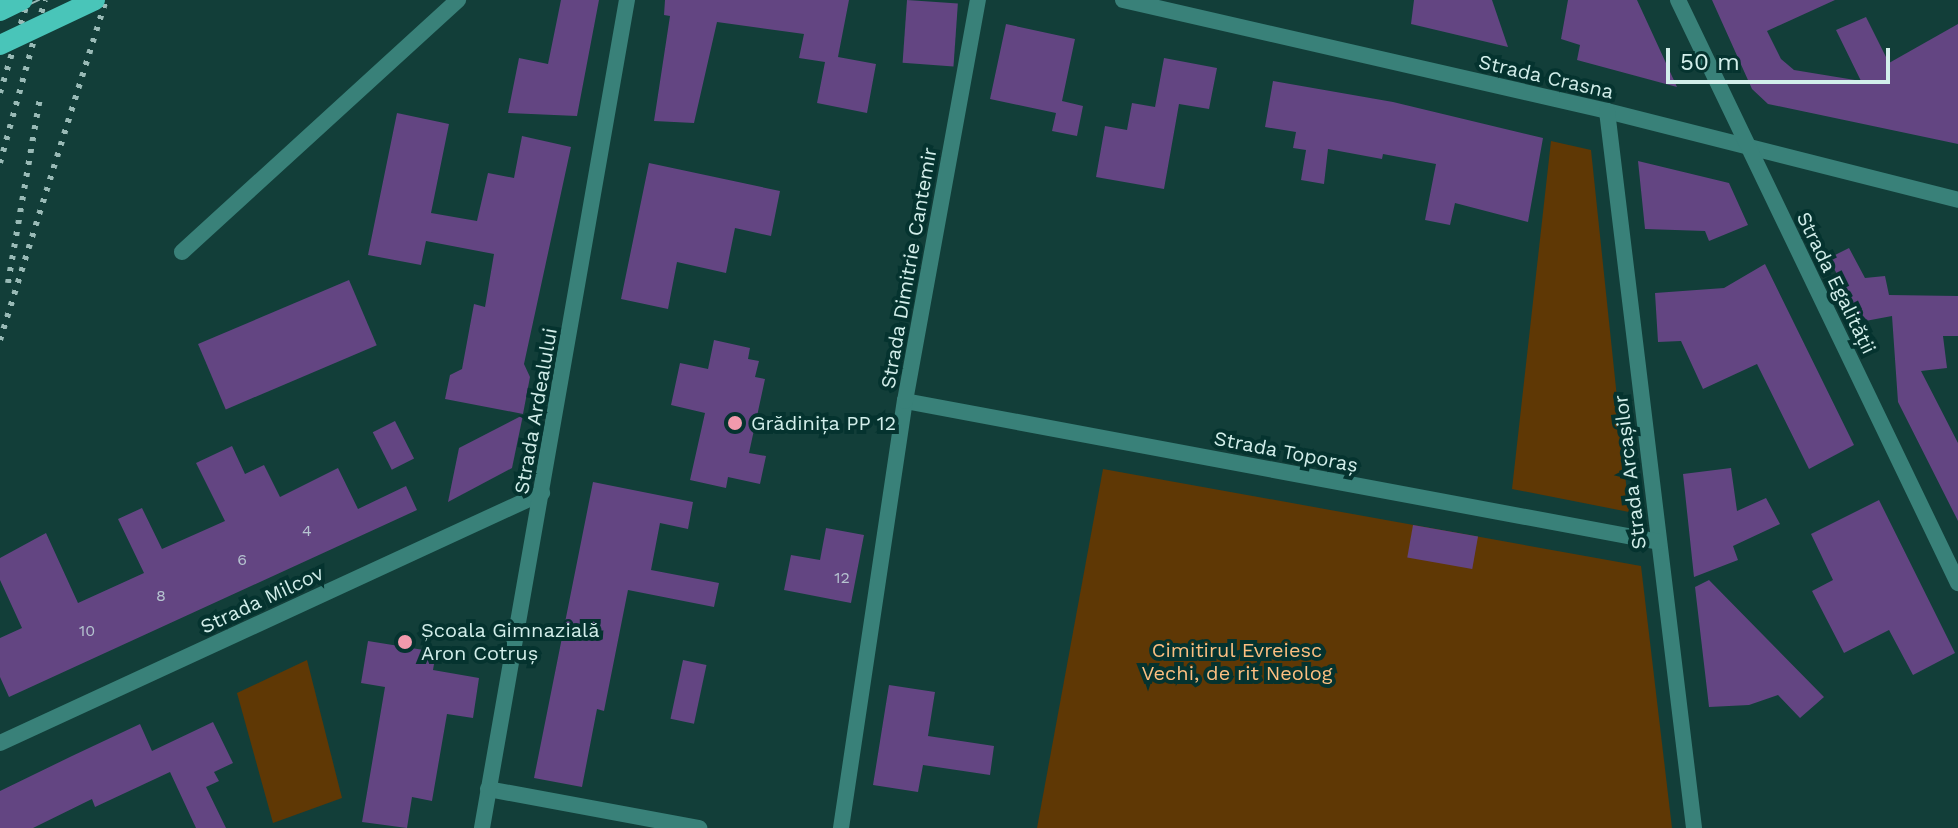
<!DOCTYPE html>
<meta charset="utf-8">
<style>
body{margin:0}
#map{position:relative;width:1958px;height:828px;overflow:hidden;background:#123e39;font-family:"Work Sans",sans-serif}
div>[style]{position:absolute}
.green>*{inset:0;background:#5f3805}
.building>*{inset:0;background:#634582;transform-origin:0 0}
.lane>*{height:16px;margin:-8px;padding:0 8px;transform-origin:8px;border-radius:8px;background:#398179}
.street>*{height:16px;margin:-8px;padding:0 8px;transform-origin:8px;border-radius:8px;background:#398179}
.tram>*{height:2px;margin:-1px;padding:0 1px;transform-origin:1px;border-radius:1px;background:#99bab6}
.rail>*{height:6px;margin-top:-3px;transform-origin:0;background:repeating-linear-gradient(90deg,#99bab6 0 4px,transparent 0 12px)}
.primary-bridge>*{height:20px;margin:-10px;padding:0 10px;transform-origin:10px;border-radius:10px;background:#49c5b9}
.dots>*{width:22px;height:22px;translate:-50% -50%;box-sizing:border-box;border:4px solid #05332f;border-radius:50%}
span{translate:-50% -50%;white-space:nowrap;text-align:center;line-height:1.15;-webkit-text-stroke:8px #05332f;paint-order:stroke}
.number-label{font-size:16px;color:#b6c4d0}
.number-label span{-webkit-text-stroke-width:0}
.street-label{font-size:20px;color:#d2eeea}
.poi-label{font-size:20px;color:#d2eeea}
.left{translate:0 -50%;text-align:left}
.park-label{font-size:20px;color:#fcbf81}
.scale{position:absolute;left:1666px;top:48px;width:224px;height:36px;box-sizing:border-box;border:4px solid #d2eeea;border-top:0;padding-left:10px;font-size:24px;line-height:28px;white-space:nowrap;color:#d2eeea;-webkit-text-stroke:6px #05332f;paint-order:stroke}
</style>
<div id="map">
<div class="green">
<i style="clip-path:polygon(1551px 141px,1591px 150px,1629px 512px,1512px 489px)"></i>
<i style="clip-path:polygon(1103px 469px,1641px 566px,1672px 828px,1037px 828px)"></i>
<i style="clip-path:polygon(307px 660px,342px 798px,273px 823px,237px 693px)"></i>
</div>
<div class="building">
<i style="clip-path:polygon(561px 0,599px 0,577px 116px,508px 113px,519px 58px,548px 64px)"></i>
<i style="clip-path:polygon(665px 0,849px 0,838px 57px,876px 64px,867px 113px,817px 103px,825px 62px,799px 58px,804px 34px,717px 22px,694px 123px,654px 121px,670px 16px,664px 15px)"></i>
<i style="left:907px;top:0;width:51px;height:63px;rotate:4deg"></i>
<i style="clip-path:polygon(1414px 0,1492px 0,1508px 47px,1411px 24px)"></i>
<i style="clip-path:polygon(1568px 0,1637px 0,1677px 87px,1577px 60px,1580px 45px,1561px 39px)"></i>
<i style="clip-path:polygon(1712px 0,1835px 0,1767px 31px,1781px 59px,1794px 70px,1861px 81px,1836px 30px,1866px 17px,1889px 63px,1958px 24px,1958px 144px,1768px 104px,1752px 89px)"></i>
<i style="clip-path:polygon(1006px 24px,1075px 39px,1062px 101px,1083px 106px,1077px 136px,1052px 131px,1056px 113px,990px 99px)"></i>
<i style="clip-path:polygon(1164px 58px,1217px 68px,1209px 109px,1179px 104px,1164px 189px,1096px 177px,1105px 126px,1127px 130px,1132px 103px,1155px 107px)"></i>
<i style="clip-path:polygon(1273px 81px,1393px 102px,1543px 138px,1528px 222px,1455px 203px,1450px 225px,1425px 220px,1436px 164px,1383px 154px,1382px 159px,1328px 149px,1324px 184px,1301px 180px,1306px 150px,1293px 148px,1296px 132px,1265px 127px)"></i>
<i style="clip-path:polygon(397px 113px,449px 124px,431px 213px,477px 221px,488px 173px,514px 178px,522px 136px,571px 147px,524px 364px,530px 377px,523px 414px,445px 399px,450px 375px,462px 369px,474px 304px,485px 307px,494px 254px,426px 241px,421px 265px,368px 255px)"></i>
<i style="clip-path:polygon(1638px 161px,1729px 183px,1748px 225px,1709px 241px,1705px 231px,1645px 229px)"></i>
<i style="clip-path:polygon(649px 163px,780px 191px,771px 236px,735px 228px,726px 273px,677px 262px,668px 309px,621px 299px)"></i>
<i style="clip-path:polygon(1849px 248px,1865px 278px,1885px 276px,1889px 295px,1958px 296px,1958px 336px,1943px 336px,1947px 368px,1921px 371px,1958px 443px,1958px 521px,1898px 402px,1892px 316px,1860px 322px,1829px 258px)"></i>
<i style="clip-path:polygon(1765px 264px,1854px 445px,1809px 469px,1757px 364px,1703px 389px,1681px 341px,1658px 342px,1655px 293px,1724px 288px)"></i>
<i style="left:349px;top:280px;width:71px;height:164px;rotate:67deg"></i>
<i style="clip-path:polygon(714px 340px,750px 348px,748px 359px,759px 361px,755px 377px,765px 379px,749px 453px,766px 456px,760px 484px,728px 477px,726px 488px,690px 480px,705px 413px,671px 405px,680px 363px,708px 369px)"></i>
<i style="clip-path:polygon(523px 415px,512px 468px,448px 502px,459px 448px)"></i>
<i style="left:395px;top:421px;width:42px;height:25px;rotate:63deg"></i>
<i style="clip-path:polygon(232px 446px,245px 474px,264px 465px,280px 497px,338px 468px,358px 509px,406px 486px,417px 510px,9px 697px,0 677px,0 638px,22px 628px,0 580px,0 558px,46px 533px,78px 603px,144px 573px,118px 519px,142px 508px,162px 549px,225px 521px,196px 463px)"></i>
<i style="clip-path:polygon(1731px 468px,1737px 511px,1766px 498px,1780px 524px,1733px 546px,1738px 560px,1694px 577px,1683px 474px)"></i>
<i style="clip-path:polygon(593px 482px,693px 502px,688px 529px,660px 523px,651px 570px,719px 583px,714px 607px,628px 590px,604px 711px,597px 709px,582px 787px,534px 778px)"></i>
<i style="clip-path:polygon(1879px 500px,1955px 653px,1913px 675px,1889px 630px,1844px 653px,1812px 591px,1833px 580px,1811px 534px)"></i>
<i style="left:1413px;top:525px;width:66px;height:33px;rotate:10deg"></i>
<i style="clip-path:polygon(826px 528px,864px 535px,851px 603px,784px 590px,791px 555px,820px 560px)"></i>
<i style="clip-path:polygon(1709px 580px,1824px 697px,1800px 718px,1778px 695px,1749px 705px,1709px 707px,1695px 587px)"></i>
<i style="clip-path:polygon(368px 641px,436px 652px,433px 670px,479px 678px,473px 718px,447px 714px,432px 801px,412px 797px,407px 828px,362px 822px,385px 687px,361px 683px)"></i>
<i style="left:683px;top:660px;width:24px;height:60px;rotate:12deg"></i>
<i style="clip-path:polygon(889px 685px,935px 692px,928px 736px,994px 746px,990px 775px,923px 765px,918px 792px,873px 785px)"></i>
<i style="clip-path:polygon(213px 722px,233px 763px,214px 772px,219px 781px,206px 787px,226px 828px,196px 828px,170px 772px,95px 807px,92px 799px,33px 828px,0 828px,0 791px,72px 756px,140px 724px,152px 751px)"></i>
</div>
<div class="lane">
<i style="left:182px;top:252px;width:374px;rotate:-42.4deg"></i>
</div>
<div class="street">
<i style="left:1123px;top:0;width:497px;rotate:12.9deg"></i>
<i style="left:1607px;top:111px;width:362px;rotate:14.2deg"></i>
<i style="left:1678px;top:0;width:647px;rotate:64.35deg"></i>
<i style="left:1607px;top:111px;width:722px;rotate:83.08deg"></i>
<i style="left:905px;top:401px;width:767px;rotate:10.59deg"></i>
<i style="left:0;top:743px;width:597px;rotate:-24.76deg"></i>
<i style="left:488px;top:789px;width:215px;rotate:10.5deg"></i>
<i style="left:482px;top:828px;width:841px;rotate:-80.07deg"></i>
<i style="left:841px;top:828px;width:432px;rotate:-81.5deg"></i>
<i style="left:905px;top:401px;width:408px;rotate:-79.7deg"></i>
</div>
<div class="tram">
<i style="left:0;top:18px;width:43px;rotate:-24.8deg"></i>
<i style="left:0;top:36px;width:85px;rotate:-25.1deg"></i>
</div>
<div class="rail">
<i style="left:0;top:14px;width:15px;rotate:-74deg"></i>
<i style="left:0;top:93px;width:97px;rotate:-73.2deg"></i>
<i style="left:0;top:163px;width:169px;rotate:-74.6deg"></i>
<i style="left:8px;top:283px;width:189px;rotate:-80.2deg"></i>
<i style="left:0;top:340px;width:356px;rotate:-72.7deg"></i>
</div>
<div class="primary-bridge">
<i style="left:0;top:11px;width:25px;rotate:-26deg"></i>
<i style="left:0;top:45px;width:105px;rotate:-25.3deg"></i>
</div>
<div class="dots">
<i style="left:735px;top:423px;background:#f29aad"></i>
<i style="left:405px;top:642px;background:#f29aad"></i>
</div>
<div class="number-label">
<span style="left:307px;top:531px">4</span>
<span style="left:242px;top:560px">6</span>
<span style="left:842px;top:578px">12</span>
<span style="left:161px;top:596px">8</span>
<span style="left:87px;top:631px">10</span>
</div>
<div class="street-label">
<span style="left:1546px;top:77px;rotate:13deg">Strada Crasna</span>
<span style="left:909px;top:268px;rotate:-80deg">Strada Dimitrie Cantemir</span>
<span style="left:1836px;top:283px;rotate:64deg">Strada Egalității</span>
<span style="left:536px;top:411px;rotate:-80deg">Strada Ardealului</span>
<span style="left:1286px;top:452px;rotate:11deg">Strada Toporaș</span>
<span style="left:1630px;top:472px;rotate:-97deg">Strada Arcașilor</span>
<span style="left:262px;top:600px;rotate:-25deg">Strada Milcov</span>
</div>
<div class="poi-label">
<span class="left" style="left:751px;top:423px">Grădinița PP 12</span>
<span class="left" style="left:421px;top:642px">Școala Gimnazială<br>Aron Cotruș</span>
</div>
<div class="park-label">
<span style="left:1237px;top:662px">Cimitirul Evreiesc<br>Vechi, de rit Neolog</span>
</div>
<div class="scale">50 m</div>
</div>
